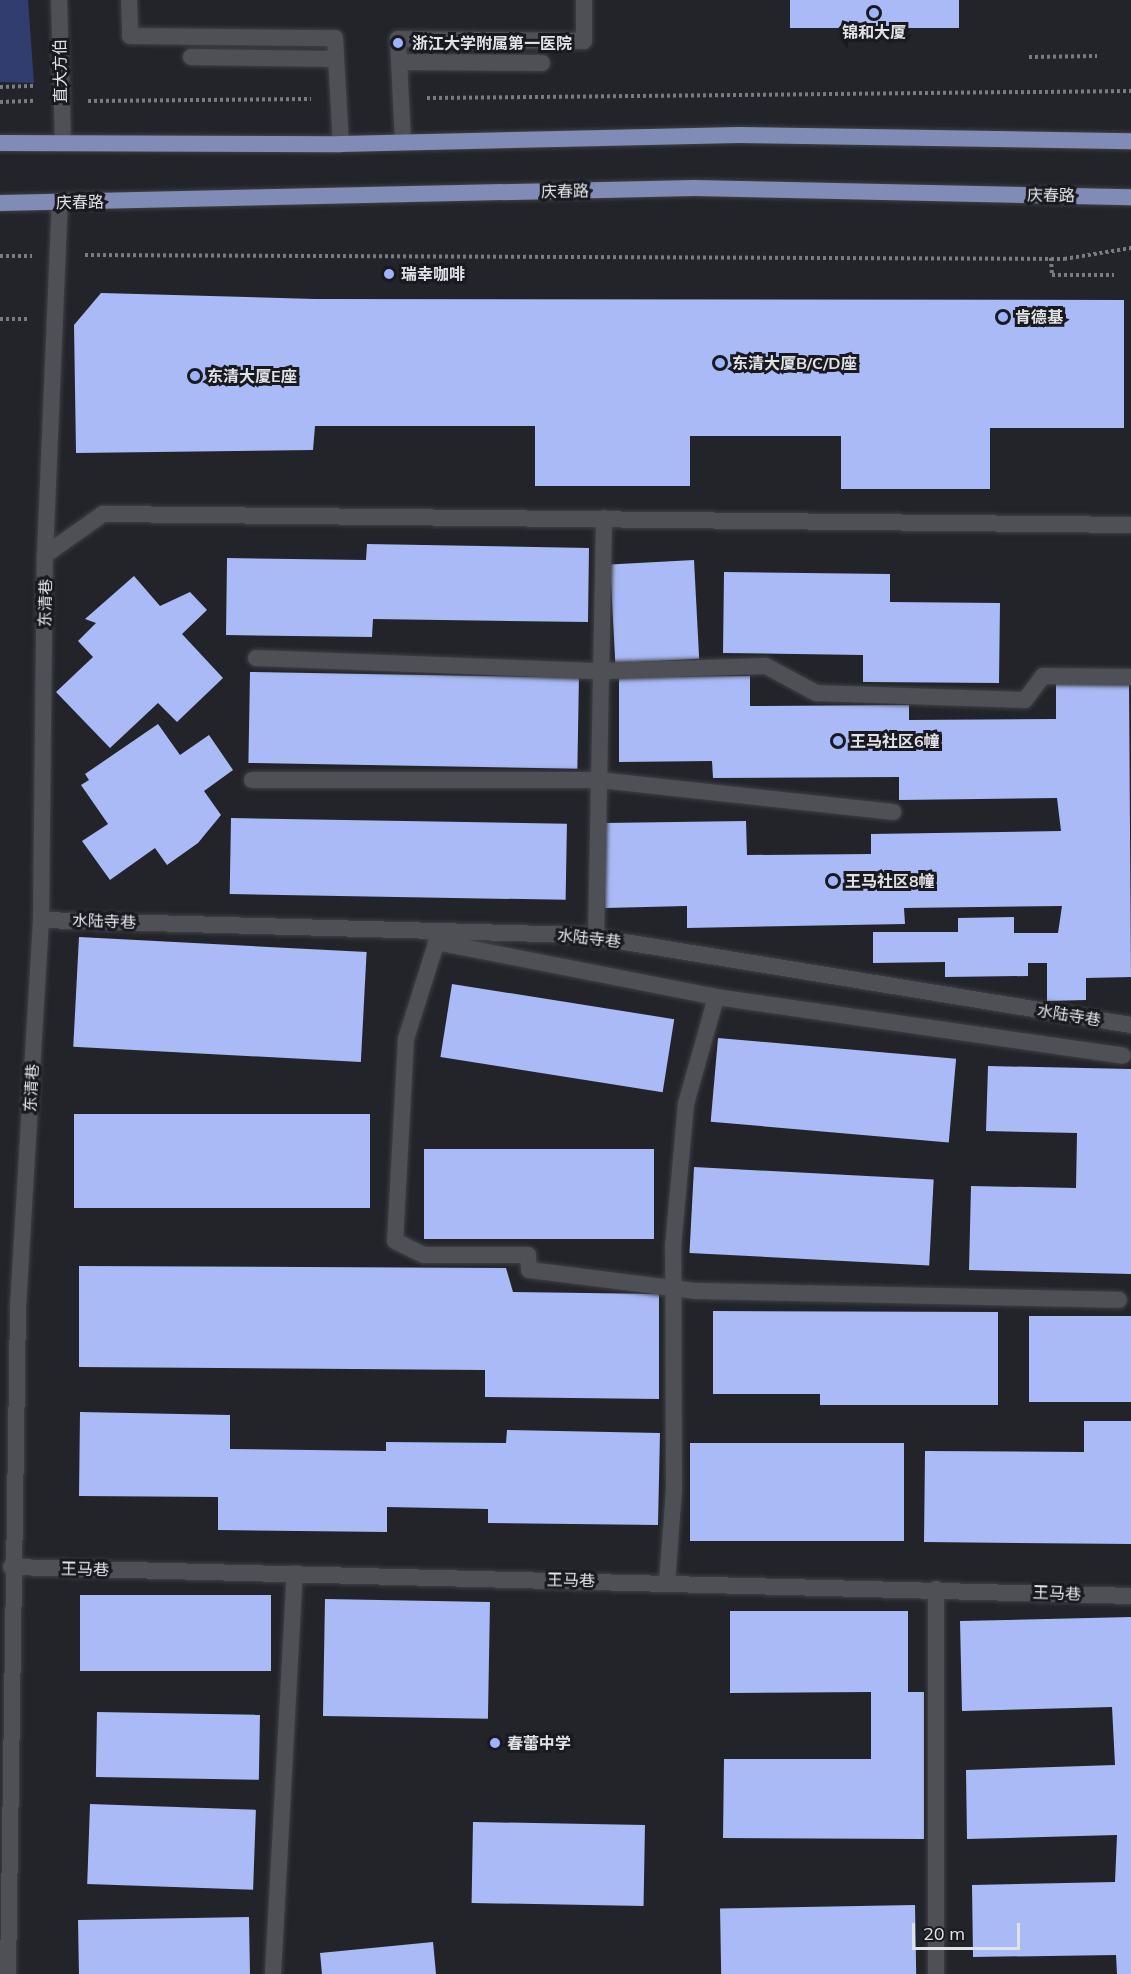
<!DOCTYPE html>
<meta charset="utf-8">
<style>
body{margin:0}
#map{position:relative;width:1131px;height:1974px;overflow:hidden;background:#222429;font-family:Mulish,"Noto Sans SC",sans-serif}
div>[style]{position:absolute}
.green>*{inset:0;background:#313c6f}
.building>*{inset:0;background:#a9baf6;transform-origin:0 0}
.path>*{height:4px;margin-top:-2px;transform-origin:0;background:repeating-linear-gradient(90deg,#797b7f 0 3px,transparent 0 6px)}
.roads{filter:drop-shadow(0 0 2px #3e4045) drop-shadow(0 0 2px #3e4045)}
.service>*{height:16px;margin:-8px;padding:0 8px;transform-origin:8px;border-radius:8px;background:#4e5056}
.minor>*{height:16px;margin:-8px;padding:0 8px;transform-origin:8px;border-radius:8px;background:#4e5056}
.primary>*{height:16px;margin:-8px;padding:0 8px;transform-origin:8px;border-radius:8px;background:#808cb5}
.dots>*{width:16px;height:16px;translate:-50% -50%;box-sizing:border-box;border:3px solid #191a20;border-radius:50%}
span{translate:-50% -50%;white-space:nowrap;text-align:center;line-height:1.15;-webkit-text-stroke:6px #191a20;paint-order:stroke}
.poi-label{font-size:16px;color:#e1e2e6;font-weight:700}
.left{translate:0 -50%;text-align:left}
.street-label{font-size:16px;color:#e1e2e6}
.scale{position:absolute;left:912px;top:1923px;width:108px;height:27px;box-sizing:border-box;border:3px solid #e1e2e6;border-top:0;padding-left:8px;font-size:18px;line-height:21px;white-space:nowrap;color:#e1e2e6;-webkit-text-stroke:4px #191a20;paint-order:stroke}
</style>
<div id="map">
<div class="green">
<i style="clip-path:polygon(0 0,28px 0,34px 83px,0 82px)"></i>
</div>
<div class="building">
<i style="left:790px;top:0;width:169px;height:28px"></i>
<i style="clip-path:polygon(101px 293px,315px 299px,1124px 300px,1124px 428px,990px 428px,990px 489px,841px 489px,841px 436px,690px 436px,690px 486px,535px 486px,535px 426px,315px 426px,313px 450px,76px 453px,74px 325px)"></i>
<i style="clip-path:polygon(367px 544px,589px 548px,588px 622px,373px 619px,372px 637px,226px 635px,227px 558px,366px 560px)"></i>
<i style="left:694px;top:560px;width:99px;height:84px;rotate:87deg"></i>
<i style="clip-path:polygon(724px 572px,890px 574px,890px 602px,1000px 603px,999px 683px,863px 682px,863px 655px,723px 653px)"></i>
<i style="clip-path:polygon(134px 576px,160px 606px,190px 592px,207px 610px,182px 634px,223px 678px,177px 722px,158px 703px,110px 748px,56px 692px,93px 657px,78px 641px,96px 623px,85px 619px)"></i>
<i style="left:250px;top:672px;width:329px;height:91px;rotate:1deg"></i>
<i style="clip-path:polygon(750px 676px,750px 706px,909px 705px,909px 720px,1056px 719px,1056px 683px,1129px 682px,1131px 977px,1086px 978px,1086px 1000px,1047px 1001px,1047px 963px,1028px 963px,1028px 976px,945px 977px,945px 962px,873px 963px,873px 932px,958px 932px,958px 918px,1014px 917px,1014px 933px,1058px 933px,1062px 906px,904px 908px,905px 924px,687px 928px,687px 906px,605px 908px,604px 823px,746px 821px,747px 855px,871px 854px,871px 834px,1061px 831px,1057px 798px,899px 800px,899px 777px,713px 778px,712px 761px,619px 762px,619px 677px)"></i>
<i style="clip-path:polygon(158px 724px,180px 755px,209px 735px,233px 770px,204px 791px,221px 815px,198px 843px,167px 865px,155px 848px,110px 880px,82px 841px,108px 824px,81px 785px,89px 780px,85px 774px)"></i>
<i style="left:231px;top:818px;width:336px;height:76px;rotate:1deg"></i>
<i style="left:79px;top:937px;width:288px;height:110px;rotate:3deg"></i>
<i style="left:452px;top:984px;width:225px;height:74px;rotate:9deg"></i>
<i style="left:718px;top:1038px;width:239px;height:84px;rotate:5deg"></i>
<i style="clip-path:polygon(988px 1066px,1131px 1069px,1131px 1274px,969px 1270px,971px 1186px,1076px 1188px,1077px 1133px,986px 1131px)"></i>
<i style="left:370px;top:1114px;width:94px;height:296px;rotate:90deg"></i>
<i style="left:424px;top:1149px;width:230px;height:90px"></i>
<i style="left:694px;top:1167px;width:240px;height:86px;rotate:3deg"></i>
<i style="clip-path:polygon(79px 1266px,506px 1268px,513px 1292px,659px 1294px,659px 1399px,485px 1397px,485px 1370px,79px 1367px)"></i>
<i style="clip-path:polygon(713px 1311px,998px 1312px,998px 1405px,820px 1405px,820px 1394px,713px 1394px)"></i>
<i style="left:1131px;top:1316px;width:86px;height:102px;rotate:90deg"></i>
<i style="clip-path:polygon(80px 1412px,230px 1415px,230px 1449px,386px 1451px,386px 1442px,506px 1443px,507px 1430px,660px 1433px,658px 1525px,488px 1523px,488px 1509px,387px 1507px,387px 1532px,218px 1530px,218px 1497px,79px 1496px)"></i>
<i style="clip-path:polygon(1084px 1421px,1131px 1421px,1131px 1544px,924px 1542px,925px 1451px,1084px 1452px)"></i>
<i style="left:690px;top:1443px;width:214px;height:98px"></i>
<i style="left:80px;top:1595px;width:191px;height:76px"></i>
<i style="left:325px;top:1599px;width:165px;height:117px;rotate:1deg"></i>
<i style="clip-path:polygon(730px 1611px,908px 1611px,908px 1692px,924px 1692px,924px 1839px,723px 1838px,724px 1759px,871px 1759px,871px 1692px,730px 1693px)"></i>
<i style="clip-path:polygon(1131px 1617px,1131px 1974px,1117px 1974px,1116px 1955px,973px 1957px,972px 1885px,1115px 1882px,1117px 1835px,967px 1839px,966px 1770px,1115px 1765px,1112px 1707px,962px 1711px,960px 1621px)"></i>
<i style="left:97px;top:1712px;width:163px;height:65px;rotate:1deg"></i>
<i style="left:90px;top:1804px;width:166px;height:80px;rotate:2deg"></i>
<i style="left:473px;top:1822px;width:172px;height:81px;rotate:1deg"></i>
<i style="left:915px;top:1905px;width:69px;height:195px;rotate:89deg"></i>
<i style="left:249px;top:1917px;width:57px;height:171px;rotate:89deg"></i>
<i style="clip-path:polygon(433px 1942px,436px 1974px,322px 1974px,320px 1953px)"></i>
</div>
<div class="path">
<i style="left:1029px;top:57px;width:68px;rotate:-0.8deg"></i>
<i style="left:0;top:87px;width:36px;rotate:-2deg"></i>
<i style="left:427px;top:98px;width:704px;rotate:-0.57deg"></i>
<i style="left:88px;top:101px;width:223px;rotate:-0.5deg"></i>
<i style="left:0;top:102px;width:35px;rotate:-2deg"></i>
<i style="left:85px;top:255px;width:979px;rotate:0.23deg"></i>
<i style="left:1064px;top:259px;width:68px;rotate:-9.3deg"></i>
<i style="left:0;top:256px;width:32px"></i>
<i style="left:1051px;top:258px;width:17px;rotate:87deg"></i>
<i style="left:1052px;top:275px;width:62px"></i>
<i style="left:0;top:319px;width:29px"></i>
</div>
<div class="roads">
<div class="service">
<i style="left:129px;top:0;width:36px;rotate:88deg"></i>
<i style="left:130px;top:36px;width:205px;rotate:0.6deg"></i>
<i style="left:335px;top:38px;width:106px;rotate:86.8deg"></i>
<i style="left:191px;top:57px;width:144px;rotate:0.8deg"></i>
<i style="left:399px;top:62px;width:143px;rotate:0.4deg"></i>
<i style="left:403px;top:142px;width:103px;rotate:-92.8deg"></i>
<i style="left:398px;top:39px;width:186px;rotate:0.6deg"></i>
<i style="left:584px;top:41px;width:41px;rotate:-90deg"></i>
<i style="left:256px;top:658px;width:345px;rotate:2.2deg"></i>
<i style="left:601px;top:671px;width:165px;rotate:-1.7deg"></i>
<i style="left:766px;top:666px;width:57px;rotate:28.4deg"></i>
<i style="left:816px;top:693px;width:209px;rotate:1.9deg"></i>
<i style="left:1025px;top:700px;width:30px;rotate:-53deg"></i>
<i style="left:1043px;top:676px;width:88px;rotate:0.7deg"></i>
<i style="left:252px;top:780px;width:347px"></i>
<i style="left:599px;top:780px;width:296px;rotate:6.2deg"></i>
<i style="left:440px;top:931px;width:113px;rotate:107.5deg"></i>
<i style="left:406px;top:1039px;width:202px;rotate:93.1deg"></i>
<i style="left:395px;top:1241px;width:32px;rotate:26deg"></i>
<i style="left:424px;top:1255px;width:104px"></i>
<i style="left:528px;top:1255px;width:15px;rotate:86deg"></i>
<i style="left:529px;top:1270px;width:167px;rotate:7.2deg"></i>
<i style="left:695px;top:1291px;width:424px;rotate:1.2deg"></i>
<i style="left:596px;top:938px;width:420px;rotate:-88.9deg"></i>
<i style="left:436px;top:942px;width:285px;rotate:11.1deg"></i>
<i style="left:667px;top:1583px;width:93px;rotate:-85.7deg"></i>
<i style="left:674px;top:1490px;width:243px;rotate:-90.2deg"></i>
<i style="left:673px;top:1247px;width:144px;rotate:-84.8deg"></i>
<i style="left:686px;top:1104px;width:111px;rotate:-74.3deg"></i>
<i style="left:716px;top:997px;width:411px;rotate:8.2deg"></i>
</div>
<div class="minor">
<i style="left:59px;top:0;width:143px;rotate:88.4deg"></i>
<i style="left:45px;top:555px;width:71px;rotate:-35.3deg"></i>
<i style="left:103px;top:514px;width:1028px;rotate:0.61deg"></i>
<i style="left:41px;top:920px;width:541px;rotate:1.59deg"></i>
<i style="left:582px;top:935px;width:556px;rotate:9.31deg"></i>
<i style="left:11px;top:1567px;width:1120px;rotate:1.48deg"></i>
<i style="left:936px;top:1589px;width:385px;rotate:90deg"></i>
<i style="left:8px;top:1974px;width:667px;rotate:-89.14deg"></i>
<i style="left:18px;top:1307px;width:388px;rotate:-86.6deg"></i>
<i style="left:41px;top:920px;width:365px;rotate:-89.4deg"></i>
<i style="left:45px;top:555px;width:352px;rotate:-87.6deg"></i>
<i style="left:273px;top:1974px;width:401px;rotate:-86.9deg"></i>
</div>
<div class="primary">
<i style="left:0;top:143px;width:341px;rotate:0.2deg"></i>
<i style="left:341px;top:144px;width:398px;rotate:-1.3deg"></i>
<i style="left:739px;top:135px;width:392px;rotate:0.9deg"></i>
<i style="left:0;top:203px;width:694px;rotate:-1.24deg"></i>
<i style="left:694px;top:188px;width:437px;rotate:1.2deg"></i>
</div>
</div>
<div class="dots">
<i style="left:874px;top:13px;background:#9fb3fd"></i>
<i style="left:398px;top:43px;background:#9fb3fd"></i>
<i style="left:389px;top:274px;background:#9fb3fd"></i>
<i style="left:1003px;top:317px;background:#9fb3fd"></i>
<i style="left:720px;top:363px;background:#9fb3fd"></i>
<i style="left:195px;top:376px;background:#9fb3fd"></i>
<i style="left:838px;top:741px;background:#9fb3fd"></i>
<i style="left:833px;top:881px;background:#9fb3fd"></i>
<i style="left:495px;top:1743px;background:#9fb3fd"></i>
</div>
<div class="poi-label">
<span style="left:874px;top:32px">锦和大厦</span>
<span class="left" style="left:412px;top:43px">浙江大学附属第一医院</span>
<span class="left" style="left:401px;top:274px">瑞幸咖啡</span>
<span class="left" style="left:1015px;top:317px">肯德基</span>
<span class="left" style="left:732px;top:363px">东清大厦B/C/D座</span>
<span class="left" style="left:207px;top:376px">东清大厦E座</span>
<span class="left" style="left:850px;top:741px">王马社区6幢</span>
<span class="left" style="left:845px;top:881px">王马社区8幢</span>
<span class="left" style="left:507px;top:1743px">春蕾中学</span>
</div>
<div class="street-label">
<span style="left:60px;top:71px;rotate:-91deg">直大方伯</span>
<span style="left:565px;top:191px;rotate:-1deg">庆春路</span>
<span style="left:1051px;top:195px;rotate:1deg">庆春路</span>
<span style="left:80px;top:202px;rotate:-1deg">庆春路</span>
<span style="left:45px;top:603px;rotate:-89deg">东清巷</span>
<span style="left:104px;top:921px;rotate:2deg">水陆寺巷</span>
<span style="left:589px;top:938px;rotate:6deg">水陆寺巷</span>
<span style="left:1069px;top:1015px;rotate:9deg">水陆寺巷</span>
<span style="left:31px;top:1088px;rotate:-87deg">东清巷</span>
<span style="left:85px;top:1569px;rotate:1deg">王马巷</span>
<span style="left:571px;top:1580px;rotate:1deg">王马巷</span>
<span style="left:1057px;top:1593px;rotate:2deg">王马巷</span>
</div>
<div class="scale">20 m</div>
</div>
